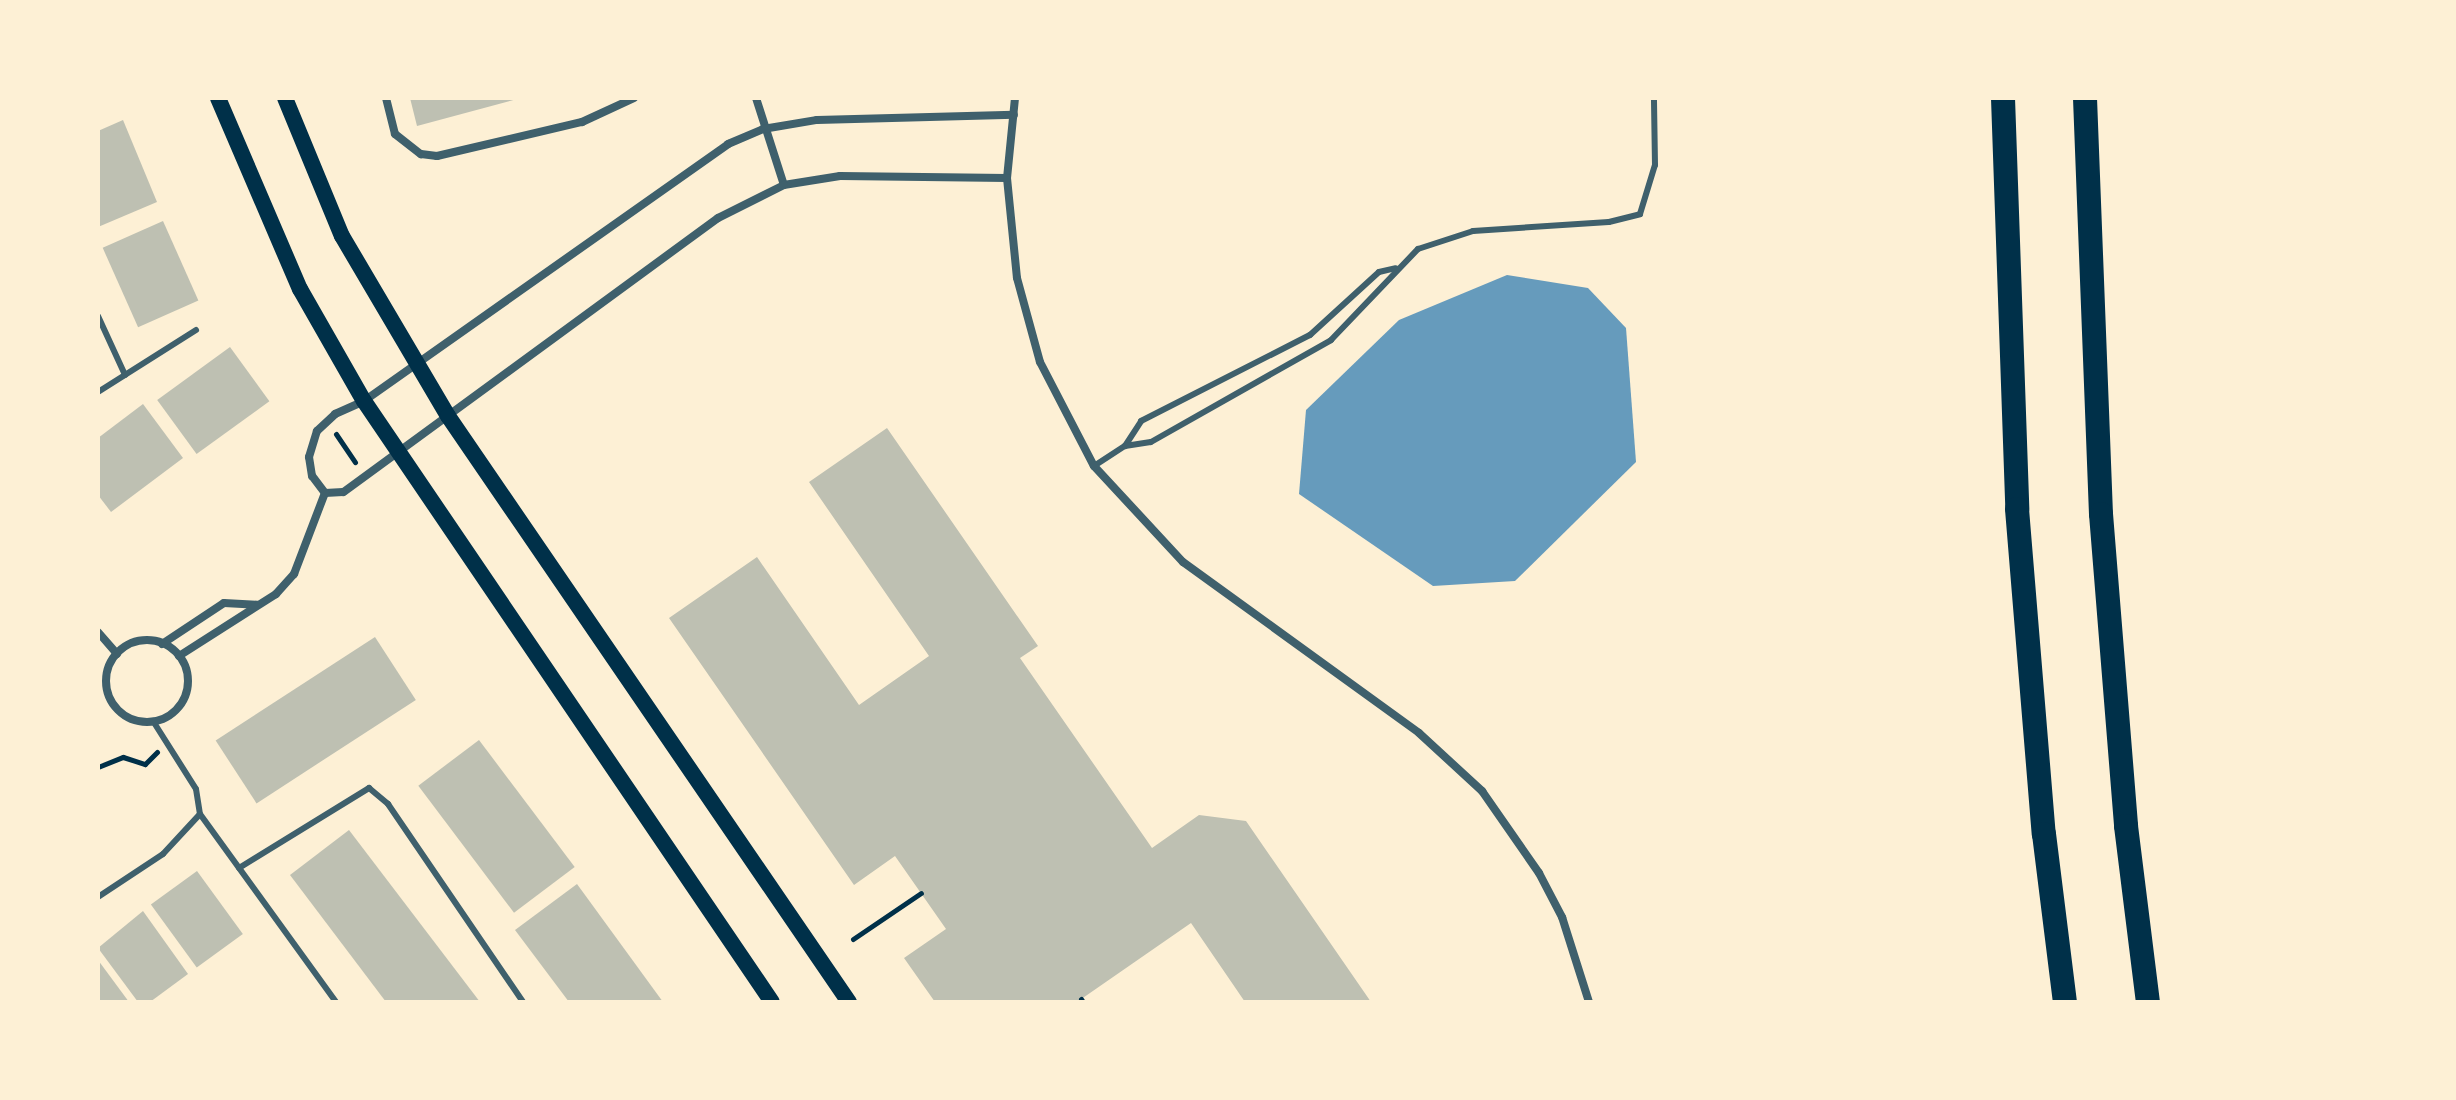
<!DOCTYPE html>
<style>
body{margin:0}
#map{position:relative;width:2456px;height:1100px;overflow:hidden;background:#fdf0d5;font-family:Signika,sans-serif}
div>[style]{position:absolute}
.water>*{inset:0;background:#669bbc}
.building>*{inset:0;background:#bec0b2;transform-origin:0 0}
.path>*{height:5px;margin:-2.5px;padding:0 2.5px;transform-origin:2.5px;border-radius:2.5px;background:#003049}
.service>*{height:6px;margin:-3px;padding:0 3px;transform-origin:3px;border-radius:3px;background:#3f606c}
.minor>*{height:8px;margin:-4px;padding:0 4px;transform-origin:4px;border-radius:4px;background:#3f606c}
.minor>.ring{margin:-4px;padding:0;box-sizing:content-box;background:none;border:8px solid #3f606c;border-radius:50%}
.secondary>*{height:16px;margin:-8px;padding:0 8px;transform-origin:8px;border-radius:8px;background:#003049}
.motorway>*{height:24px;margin:-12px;padding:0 12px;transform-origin:12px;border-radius:12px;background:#003049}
span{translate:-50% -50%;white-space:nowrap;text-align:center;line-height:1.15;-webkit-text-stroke:7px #fdf0d5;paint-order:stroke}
.frame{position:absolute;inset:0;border:100px solid #fdf0d5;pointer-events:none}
</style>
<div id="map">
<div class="water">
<i style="clip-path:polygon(1507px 275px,1588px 288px,1626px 328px,1636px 462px,1515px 581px,1433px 586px,1299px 494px,1306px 410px,1399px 320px)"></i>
</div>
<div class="building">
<i style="clip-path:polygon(410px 98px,517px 98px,517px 99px,417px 126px)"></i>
<i style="clip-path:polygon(123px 120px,157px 202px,98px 227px,98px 131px)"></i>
<i style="left:163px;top:221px;width:87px;height:66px;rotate:66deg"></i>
<i style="left:230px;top:347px;width:67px;height:90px;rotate:54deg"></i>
<i style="clip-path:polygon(143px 404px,183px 458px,111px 512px,98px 495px,98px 438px)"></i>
<i style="clip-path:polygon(887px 428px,1038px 646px,1020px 658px,1152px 848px,1199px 815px,1246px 821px,1371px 1002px,1245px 1002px,1191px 923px,1077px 1002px,935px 1002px,904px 958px,946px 929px,895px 856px,854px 885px,669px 618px,757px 557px,859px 705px,929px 656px,809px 482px)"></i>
<i style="left:375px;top:637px;width:75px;height:190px;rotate:57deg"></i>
<i style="left:479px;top:740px;width:159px;height:76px;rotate:53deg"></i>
<i style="clip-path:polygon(349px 830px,480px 1002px,386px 1002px,290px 875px)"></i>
<i style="left:197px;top:871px;width:78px;height:57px;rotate:54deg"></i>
<i style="clip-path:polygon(577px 884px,663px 1002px,569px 1002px,515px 930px)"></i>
<i style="clip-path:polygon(143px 911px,188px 974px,150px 1002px,138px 1002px,98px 948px)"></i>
<i style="clip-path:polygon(98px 960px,129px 1002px,98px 1002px)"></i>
</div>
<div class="path">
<i style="left:336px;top:434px;width:34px;rotate:56deg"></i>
<i style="left:98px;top:767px;width:27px;rotate:-22deg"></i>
<i style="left:123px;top:757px;width:23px;rotate:18deg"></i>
<i style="left:145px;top:764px;width:17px;rotate:-45deg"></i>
<i style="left:853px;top:939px;width:82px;rotate:-34.1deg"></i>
<i style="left:1081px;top:999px;width:4px;rotate:56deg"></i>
</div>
<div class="service">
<i style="left:98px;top:316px;width:65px;rotate:65.4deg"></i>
<i style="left:98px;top:392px;width:116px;rotate:-32.3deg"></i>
<i style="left:1125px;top:446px;width:30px;rotate:-57deg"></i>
<i style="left:1141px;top:421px;width:190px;rotate:-27deg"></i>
<i style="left:1310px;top:335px;width:93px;rotate:-42.4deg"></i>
<i style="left:1379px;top:272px;width:17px;rotate:-13deg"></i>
<i style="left:1094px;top:466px;width:37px;rotate:-33deg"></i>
<i style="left:1125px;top:446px;width:26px;rotate:-9deg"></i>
<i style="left:1151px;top:442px;width:207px;rotate:-29.5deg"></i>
<i style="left:1331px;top:340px;width:126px;rotate:-46.3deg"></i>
<i style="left:1418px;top:249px;width:58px;rotate:-18.1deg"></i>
<i style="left:1473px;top:231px;width:136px;rotate:-3.8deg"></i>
<i style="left:1609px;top:222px;width:32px;rotate:-14deg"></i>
<i style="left:1640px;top:214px;width:51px;rotate:-73deg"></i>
<i style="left:1655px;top:165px;width:67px;rotate:-90.9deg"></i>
<i style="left:153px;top:721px;width:80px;rotate:57.7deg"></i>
<i style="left:196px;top:789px;width:25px;rotate:81deg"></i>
<i style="left:200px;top:814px;width:232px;rotate:54.1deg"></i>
<i style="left:239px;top:868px;width:153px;rotate:-31.6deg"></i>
<i style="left:369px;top:788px;width:25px;rotate:40deg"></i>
<i style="left:388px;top:804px;width:240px;rotate:55.7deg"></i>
<i style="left:98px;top:897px;width:78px;rotate:-33.5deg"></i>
<i style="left:163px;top:854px;width:54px;rotate:-47.2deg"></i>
</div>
<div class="minor">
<i style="left:386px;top:98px;width:37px;rotate:76deg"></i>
<i style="left:395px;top:134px;width:33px;rotate:38deg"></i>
<i style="left:421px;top:154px;width:16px;rotate:7deg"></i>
<i style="left:437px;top:156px;width:149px;rotate:-13.2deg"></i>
<i style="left:582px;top:122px;width:57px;rotate:-24.8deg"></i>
<i style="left:756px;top:98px;width:91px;rotate:72.2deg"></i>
<i style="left:1015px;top:98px;width:80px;rotate:95.7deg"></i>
<i style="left:1007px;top:178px;width:100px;rotate:84.3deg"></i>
<i style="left:1017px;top:278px;width:87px;rotate:74.7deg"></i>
<i style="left:1040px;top:362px;width:117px;rotate:62.6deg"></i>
<i style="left:1094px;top:466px;width:131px;rotate:47.2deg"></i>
<i style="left:1183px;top:562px;width:291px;rotate:35.9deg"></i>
<i style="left:1419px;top:733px;width:86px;rotate:42.6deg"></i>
<i style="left:1482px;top:791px;width:100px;rotate:55.2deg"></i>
<i style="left:1539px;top:873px;width:50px;rotate:62.4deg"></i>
<i style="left:1562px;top:917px;width:89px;rotate:72.4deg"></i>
<i style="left:1007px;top:178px;width:167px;rotate:-179.3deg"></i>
<i style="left:840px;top:176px;width:57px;rotate:170.9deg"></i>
<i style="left:784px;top:185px;width:74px;rotate:153.4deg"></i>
<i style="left:718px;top:218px;width:464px;rotate:143.8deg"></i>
<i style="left:343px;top:492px;width:18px;rotate:177deg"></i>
<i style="left:325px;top:493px;width:21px;rotate:-127deg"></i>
<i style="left:312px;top:476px;width:19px;rotate:-99deg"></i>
<i style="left:309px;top:457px;width:27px;rotate:-73deg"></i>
<i style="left:317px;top:431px;width:25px;rotate:-43deg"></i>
<i style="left:335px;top:414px;width:32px;rotate:-24deg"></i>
<i style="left:364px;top:401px;width:446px;rotate:-35.2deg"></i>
<i style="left:728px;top:144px;width:38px;rotate:-23deg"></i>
<i style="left:763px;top:129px;width:55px;rotate:-9.5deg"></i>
<i style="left:817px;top:120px;width:197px;rotate:-1.5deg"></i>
<i style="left:98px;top:632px;width:29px;rotate:49deg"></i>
<i class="ring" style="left:106px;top:640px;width:74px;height:74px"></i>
<i style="left:162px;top:644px;width:74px;rotate:-33.5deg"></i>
<i style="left:224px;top:603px;width:33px;rotate:3deg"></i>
<i style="left:179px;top:656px;width:115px;rotate:-32.6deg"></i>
<i style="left:276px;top:594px;width:27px;rotate:-48deg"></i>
<i style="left:294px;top:574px;width:87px;rotate:-69.1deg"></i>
</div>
<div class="secondary">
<i style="left:218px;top:98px;width:208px;rotate:66.8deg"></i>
<i style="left:300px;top:289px;width:129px;rotate:60.3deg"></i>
<i style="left:364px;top:401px;width:726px;rotate:55.83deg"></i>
<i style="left:285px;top:98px;width:149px;rotate:67.6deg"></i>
<i style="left:342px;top:236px;width:209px;rotate:59.5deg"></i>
<i style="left:448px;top:416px;width:710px;rotate:55.62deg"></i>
</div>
<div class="motorway">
<i style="left:2003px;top:98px;width:411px;rotate:88deg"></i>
<i style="left:2017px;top:509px;width:326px;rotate:85.3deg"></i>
<i style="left:2044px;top:834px;width:169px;rotate:82.9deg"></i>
<i style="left:2085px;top:98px;width:416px;rotate:87.8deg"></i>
<i style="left:2101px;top:514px;width:313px;rotate:85.4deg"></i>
<i style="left:2126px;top:826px;width:177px;rotate:82.9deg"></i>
</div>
<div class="frame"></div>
</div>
